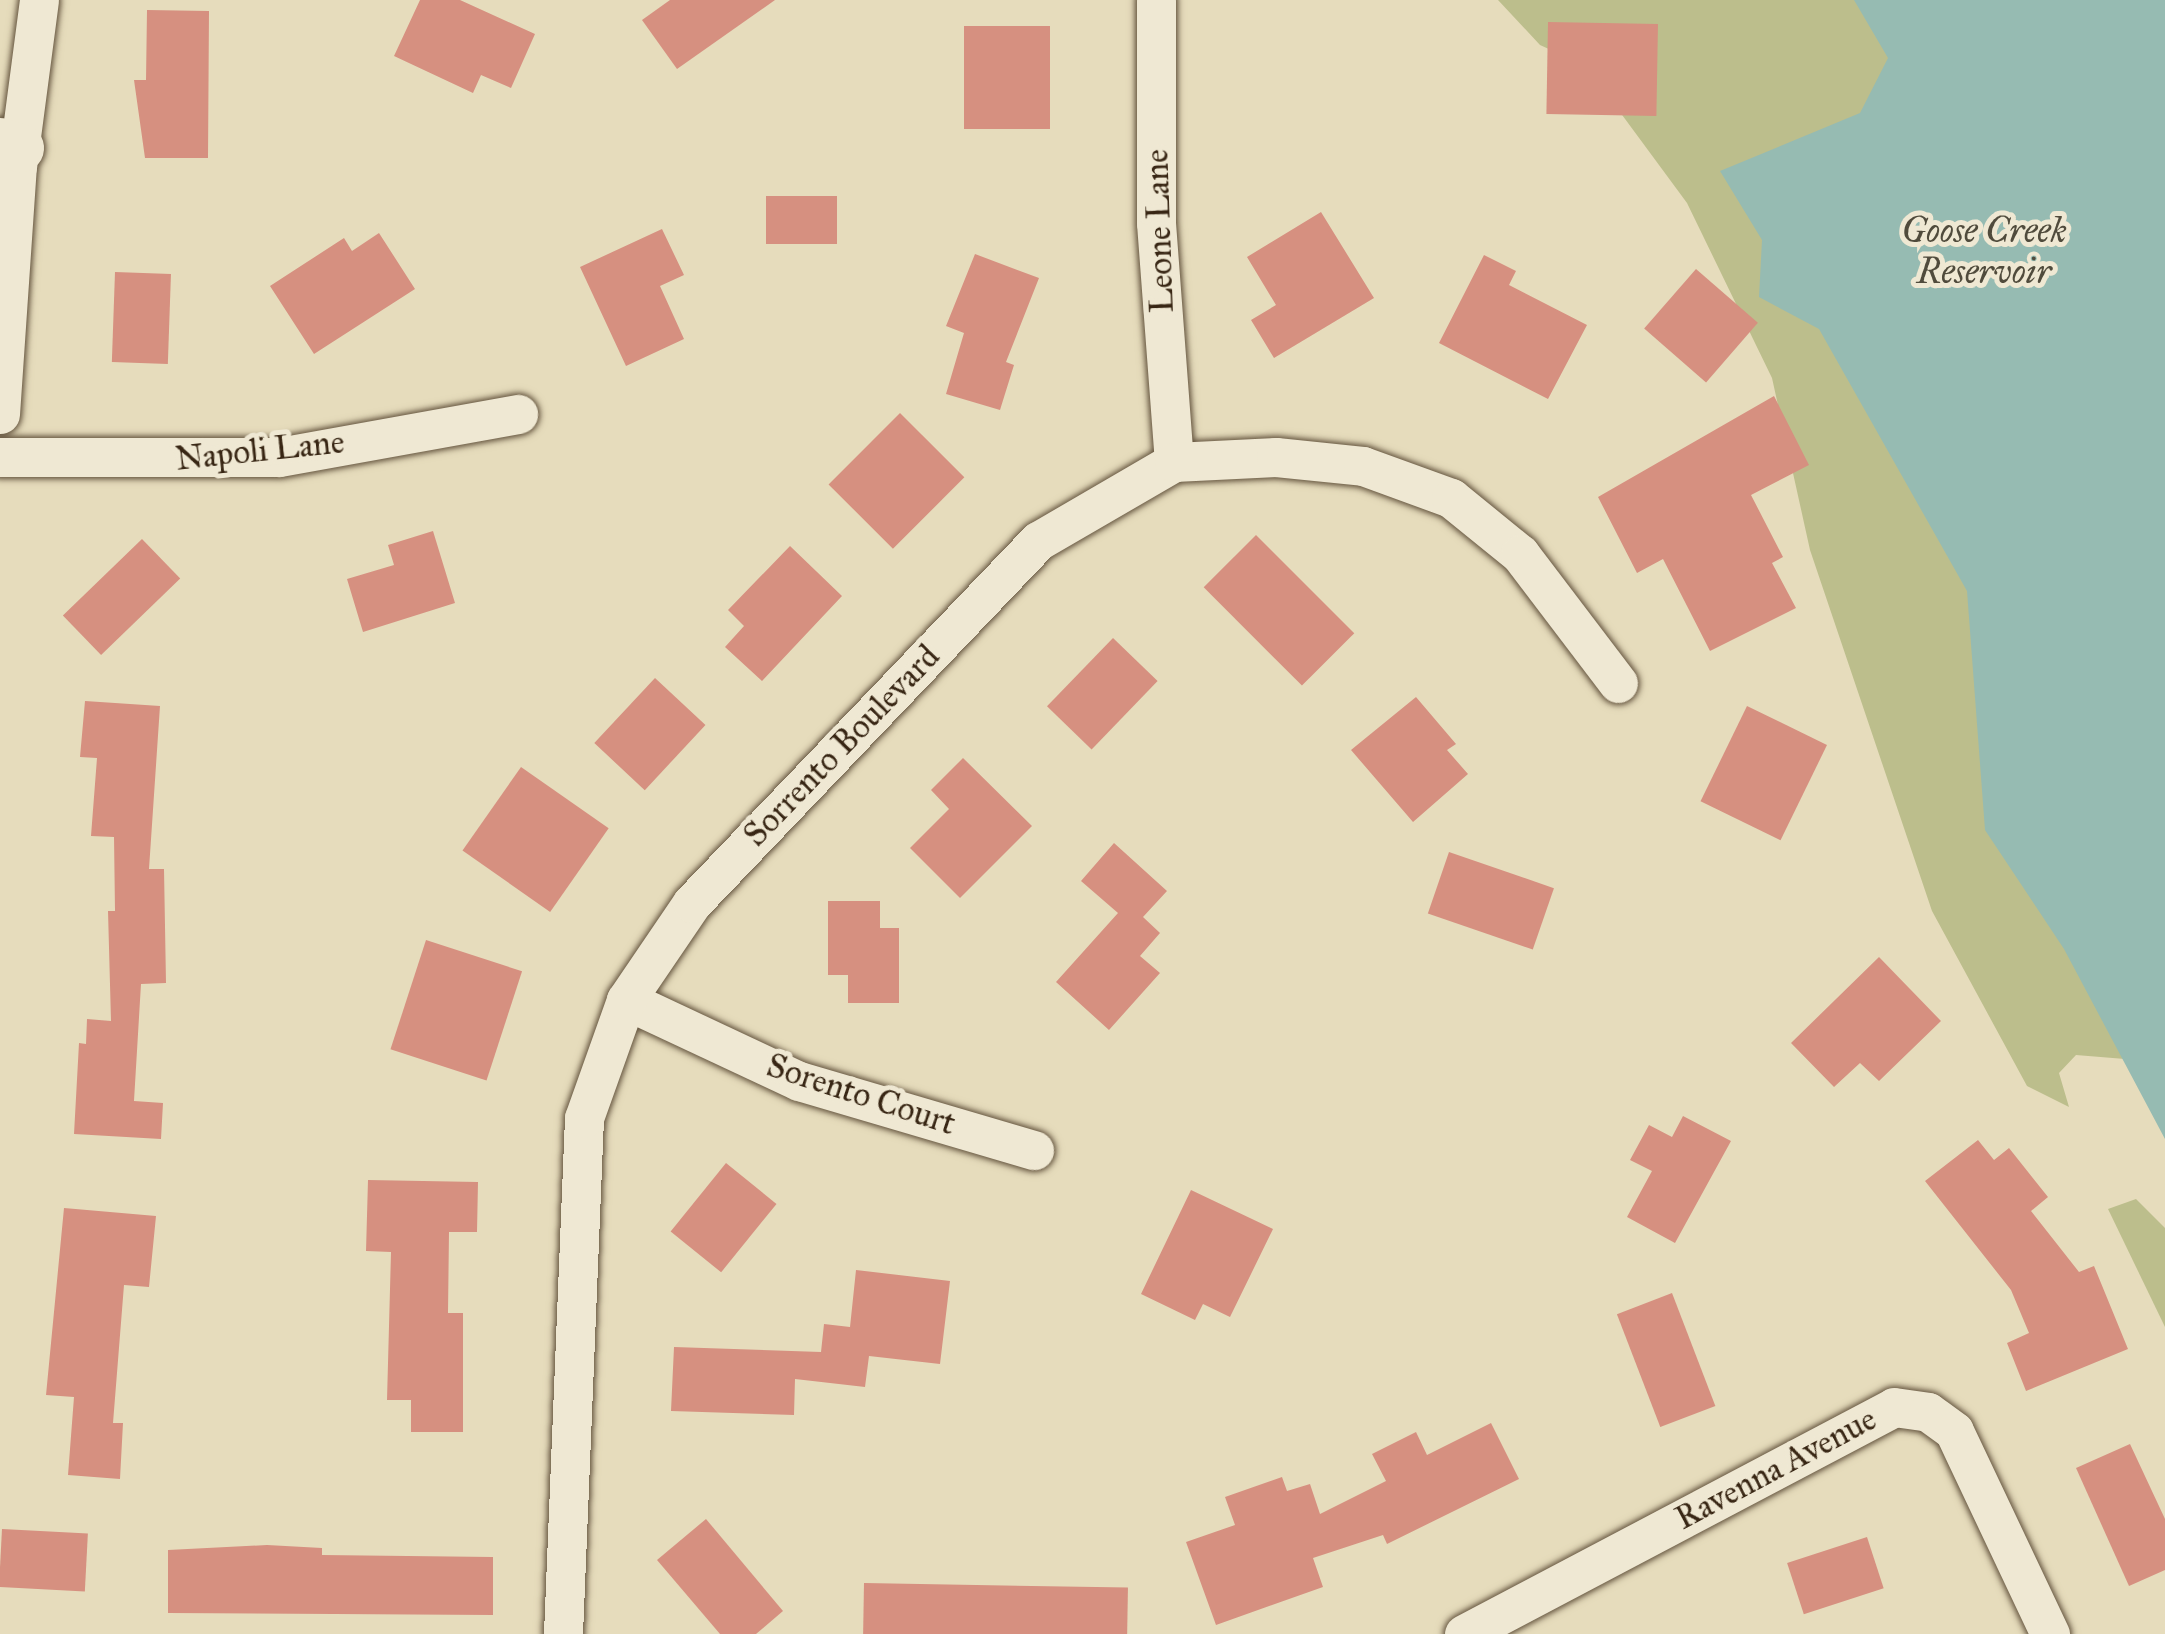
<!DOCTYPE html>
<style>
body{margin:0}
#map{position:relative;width:2165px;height:1634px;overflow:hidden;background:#e6dcbc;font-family:"IM FELL Great Primer",serif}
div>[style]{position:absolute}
.green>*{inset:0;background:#bcbe8c}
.water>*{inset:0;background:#96bbb2}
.building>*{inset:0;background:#d69080;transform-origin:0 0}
.roads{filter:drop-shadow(0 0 3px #64543e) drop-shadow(0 0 3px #64543e)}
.minor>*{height:39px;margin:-19.5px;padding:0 19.5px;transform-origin:19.5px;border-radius:19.5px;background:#efe8d3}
.tertiary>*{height:48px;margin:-24px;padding:0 24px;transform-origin:24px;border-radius:24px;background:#efe8d3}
span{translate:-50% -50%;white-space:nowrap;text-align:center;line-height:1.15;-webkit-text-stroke:10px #efe8d3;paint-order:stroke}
.street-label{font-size:33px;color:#382614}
.water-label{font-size:36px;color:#504b3c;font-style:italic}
</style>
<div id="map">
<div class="green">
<i style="clip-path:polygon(1498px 0,2012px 0,2125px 1059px,2076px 1055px,2059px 1073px,2069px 1107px,2027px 1086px,1932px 911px,1810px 550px,1772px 378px,1687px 203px,1586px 66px,1540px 45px)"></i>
<i style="clip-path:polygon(2136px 1199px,2165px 1228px,2165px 1327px,2108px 1209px)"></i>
</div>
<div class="water">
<i style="clip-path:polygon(1854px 0,2165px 0,2165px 1139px,2064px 949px,1985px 830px,1967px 591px,1819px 329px,1759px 297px,1762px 240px,1720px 171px,1860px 113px,1888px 58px)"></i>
</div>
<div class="building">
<i style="clip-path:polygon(420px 0,460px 0,535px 34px,511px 88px,481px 75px,473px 93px,394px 56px)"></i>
<i style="clip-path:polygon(670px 0,775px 0,677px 69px,642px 20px)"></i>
<i style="clip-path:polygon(147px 10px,209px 11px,208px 158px,145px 158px,134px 80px,146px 80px)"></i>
<i style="left:1548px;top:22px;width:110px;height:92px;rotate:1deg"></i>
<i style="left:964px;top:26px;width:86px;height:103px"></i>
<i style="left:766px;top:196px;width:71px;height:48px"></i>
<i style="clip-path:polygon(1321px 212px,1374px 298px,1274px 358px,1251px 320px,1276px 305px,1247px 257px)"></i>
<i style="clip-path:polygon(662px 229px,684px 275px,660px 286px,684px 339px,626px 366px,580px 267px)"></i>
<i style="clip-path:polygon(379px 233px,415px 289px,314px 354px,270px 286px,344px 238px,352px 251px)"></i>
<i style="clip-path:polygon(975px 254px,1039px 278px,1006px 362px,1014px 365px,1000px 410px,946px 394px,964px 333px,946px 326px)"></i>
<i style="clip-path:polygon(1484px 255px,1516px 271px,1509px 285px,1587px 325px,1548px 399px,1439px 343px)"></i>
<i style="left:1696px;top:269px;width:82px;height:79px;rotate:41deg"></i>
<i style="left:115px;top:272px;width:56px;height:90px;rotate:2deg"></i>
<i style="clip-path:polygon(1774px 396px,1809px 465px,1751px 495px,1783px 557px,1772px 563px,1796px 608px,1710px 651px,1663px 559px,1637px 573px,1598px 497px)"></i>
<i style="left:900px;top:413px;width:91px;height:101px;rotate:45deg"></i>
<i style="clip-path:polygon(433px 531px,455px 603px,363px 632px,347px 579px,394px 565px,388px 545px)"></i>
<i style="left:1256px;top:535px;width:139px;height:74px;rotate:45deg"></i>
<i style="left:142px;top:539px;width:55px;height:110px;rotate:46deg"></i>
<i style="clip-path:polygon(790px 546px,842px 596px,762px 681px,725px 647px,744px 626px,728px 610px)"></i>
<i style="left:1113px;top:638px;width:62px;height:95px;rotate:44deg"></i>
<i style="left:655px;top:678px;width:69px;height:89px;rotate:43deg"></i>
<i style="clip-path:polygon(1416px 697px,1456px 744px,1447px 750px,1468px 774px,1413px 822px,1351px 750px)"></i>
<i style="clip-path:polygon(85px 701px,160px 706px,149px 869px,164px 869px,166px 983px,141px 984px,134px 1101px,163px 1103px,161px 1139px,74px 1134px,79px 1043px,86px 1044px,87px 1019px,111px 1021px,108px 911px,115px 911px,114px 837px,91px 836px,97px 758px,80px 757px)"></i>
<i style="left:1747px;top:706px;width:89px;height:106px;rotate:26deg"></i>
<i style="clip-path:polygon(963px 758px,1032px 826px,960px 898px,910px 848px,949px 809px,931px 790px)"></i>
<i style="left:521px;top:767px;width:107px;height:102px;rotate:35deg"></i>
<i style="clip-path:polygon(1114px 843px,1167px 891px,1143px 917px,1160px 933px,1140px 956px,1160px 973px,1109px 1030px,1056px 982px,1118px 913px,1081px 881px)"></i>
<i style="left:1449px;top:852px;width:111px;height:65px;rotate:19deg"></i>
<i style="clip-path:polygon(828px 901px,880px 901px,880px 928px,899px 928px,899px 1003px,848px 1003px,848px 975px,828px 975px)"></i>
<i style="left:426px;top:940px;width:101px;height:115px;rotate:18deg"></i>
<i style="clip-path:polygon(1879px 957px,1941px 1021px,1879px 1081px,1860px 1063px,1834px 1087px,1791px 1043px)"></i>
<i style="clip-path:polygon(1683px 1116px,1731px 1141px,1675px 1243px,1627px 1217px,1652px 1171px,1630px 1160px,1649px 1125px,1672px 1137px)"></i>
<i style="clip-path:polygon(1978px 1140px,1994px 1160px,2009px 1148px,2048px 1197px,2031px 1211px,2079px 1272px,2094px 1266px,2128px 1349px,2026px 1391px,2007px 1343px,2029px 1333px,2011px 1290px,1925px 1181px)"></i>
<i style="left:726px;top:1163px;width:65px;height:88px;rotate:39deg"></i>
<i style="clip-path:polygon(368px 1180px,478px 1182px,477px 1232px,449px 1232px,448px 1313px,463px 1313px,463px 1432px,411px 1432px,411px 1400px,387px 1400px,391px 1252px,366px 1251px)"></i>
<i style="clip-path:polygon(1191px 1190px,1273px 1229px,1230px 1317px,1203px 1304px,1195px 1320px,1141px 1294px)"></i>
<i style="clip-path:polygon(64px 1208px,156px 1216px,149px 1287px,124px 1285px,113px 1423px,123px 1423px,120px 1479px,68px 1475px,74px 1397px,46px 1395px)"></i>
<i style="clip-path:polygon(856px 1270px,950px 1281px,940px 1364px,869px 1356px,865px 1387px,795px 1379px,794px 1415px,671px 1411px,674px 1347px,821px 1352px,824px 1324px,850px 1327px)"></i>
<i style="left:1672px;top:1293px;width:121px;height:59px;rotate:69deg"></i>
<i style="clip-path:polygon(1491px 1423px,1519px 1479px,1387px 1544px,1383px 1535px,1313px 1558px,1323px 1587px,1216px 1625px,1186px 1542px,1235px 1525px,1225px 1497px,1282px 1477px,1287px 1491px,1310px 1484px,1320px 1514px,1386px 1481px,1372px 1454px,1416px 1432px,1427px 1455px)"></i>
<i style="clip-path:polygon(2130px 1444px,2165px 1519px,2165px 1570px,2129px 1586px,2076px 1468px)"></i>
<i style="clip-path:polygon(706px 1519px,783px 1611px,756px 1634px,720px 1634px,657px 1560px)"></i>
<i style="left:2px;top:1529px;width:86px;height:58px;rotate:3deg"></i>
<i style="left:1867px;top:1537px;width:54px;height:84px;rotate:72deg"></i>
<i style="clip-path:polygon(267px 1545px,322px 1548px,322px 1555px,493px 1557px,493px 1615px,168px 1613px,168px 1550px)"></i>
<i style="left:864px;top:1583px;width:264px;height:51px;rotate:1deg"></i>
</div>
<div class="roads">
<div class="minor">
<i style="left:1156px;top:0;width:223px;rotate:90deg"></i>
<i style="left:1156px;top:223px;width:240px;rotate:85.7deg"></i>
<i style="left:0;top:414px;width:248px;rotate:-86.1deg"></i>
<i style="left:17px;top:167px;width:168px;rotate:-82.5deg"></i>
<i style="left:0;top:457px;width:279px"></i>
<i style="left:279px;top:457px;width:243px;rotate:-10.2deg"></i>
<i style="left:626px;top:1000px;width:191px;rotate:25.1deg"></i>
<i style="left:799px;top:1081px;width:245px;rotate:16.4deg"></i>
<i style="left:563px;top:1634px;width:516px;rotate:-87.67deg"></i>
<i style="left:584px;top:1118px;width:125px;rotate:-70.4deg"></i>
<i style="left:626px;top:1000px;width:117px;rotate:-55.8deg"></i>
<i style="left:692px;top:903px;width:501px;rotate:-46.29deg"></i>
<i style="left:1038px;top:541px;width:157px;rotate:-30.2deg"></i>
<i style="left:1174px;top:462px;width:102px;rotate:-2.8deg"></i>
<i style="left:1276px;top:457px;width:87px;rotate:5.9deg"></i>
<i style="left:1363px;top:466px;width:94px;rotate:20deg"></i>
<i style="left:1451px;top:498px;width:89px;rotate:39.1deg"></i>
<i style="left:1520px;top:554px;width:162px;rotate:52.8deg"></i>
<i style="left:1464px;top:1634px;width:486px;rotate:-27.8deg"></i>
<i style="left:1894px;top:1407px;width:34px;rotate:8deg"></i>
<i style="left:1928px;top:1412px;width:32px;rotate:36deg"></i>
<i style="left:1954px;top:1431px;width:225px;rotate:64.7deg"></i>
</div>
<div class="tertiary">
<i style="left:0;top:142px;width:21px;rotate:17deg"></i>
</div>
</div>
<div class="street-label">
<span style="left:1160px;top:231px;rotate:-92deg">Leone Lane</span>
<span style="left:260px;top:451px;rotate:-6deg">Napoli Lane</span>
<span style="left:842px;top:746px;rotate:-46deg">Sorrento Boulevard</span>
<span style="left:861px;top:1095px;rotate:18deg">Sorento Court</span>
<span style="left:1776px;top:1469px;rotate:-28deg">Ravenna Avenue</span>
</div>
<div class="water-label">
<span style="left:1984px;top:251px">Goose Creek<br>Reservoir</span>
</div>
</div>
